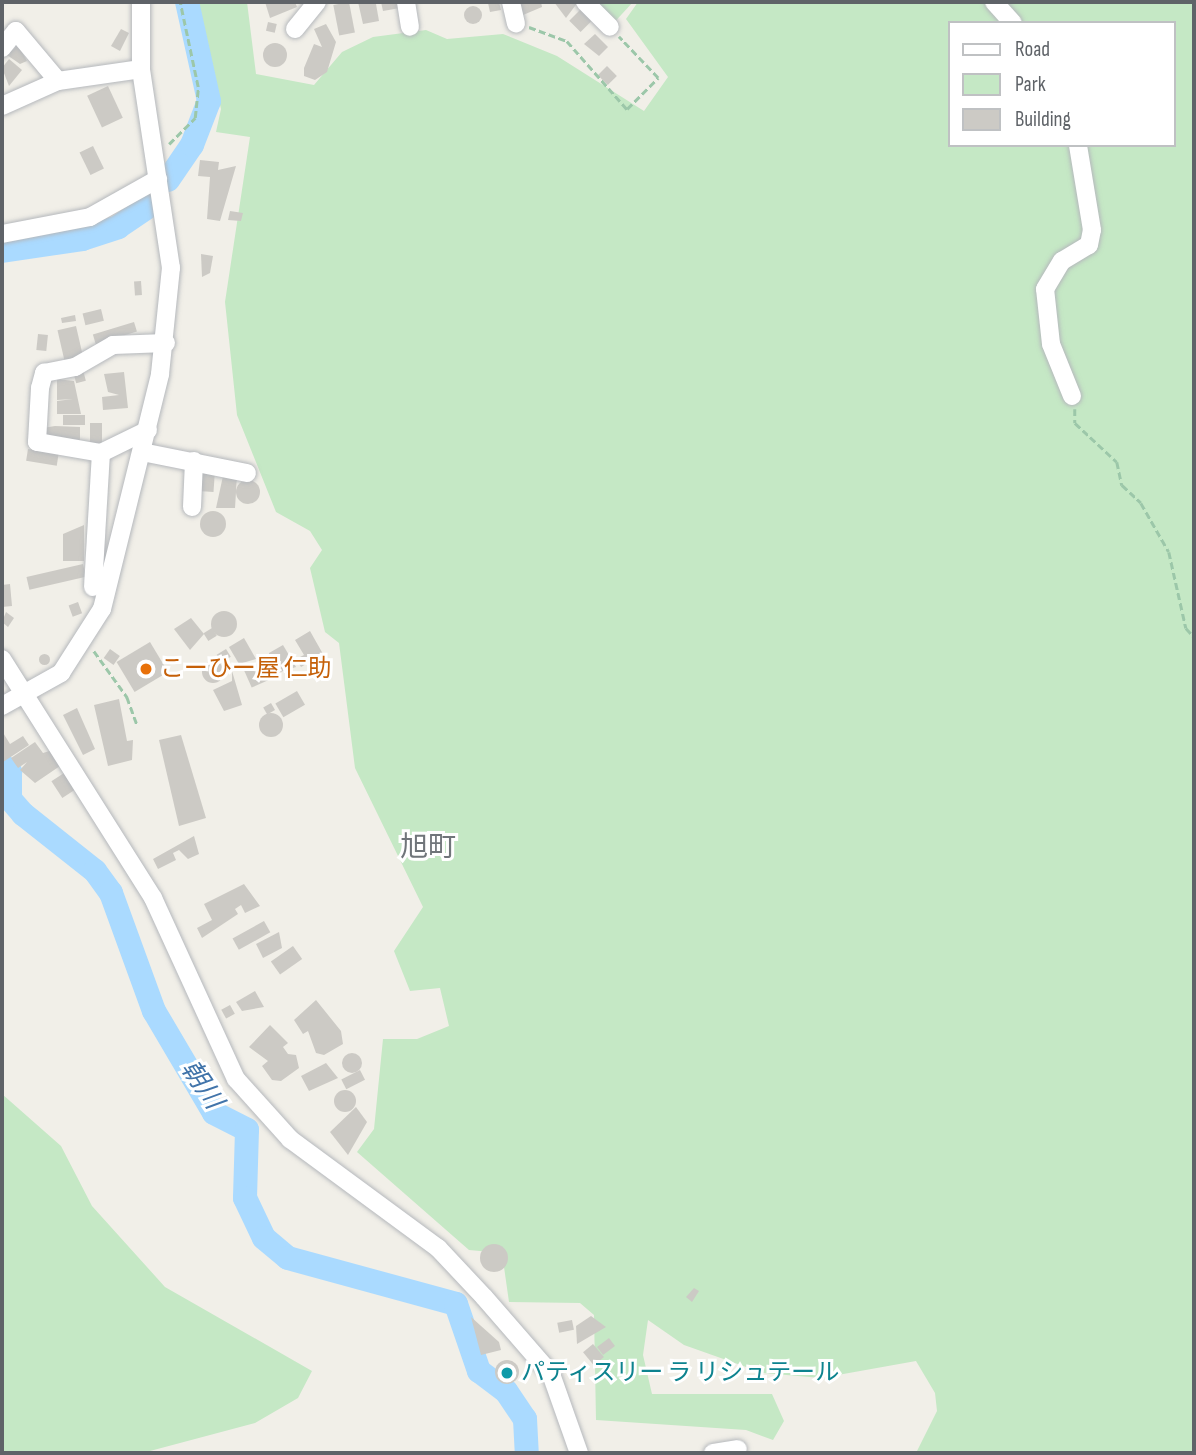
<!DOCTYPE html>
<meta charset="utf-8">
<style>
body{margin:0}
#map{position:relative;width:1196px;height:1455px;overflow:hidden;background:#f1efe8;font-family:"Sofia Sans Condensed","Noto Sans JP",sans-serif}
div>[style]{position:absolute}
.green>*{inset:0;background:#c5e8c5}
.river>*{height:24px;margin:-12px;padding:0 12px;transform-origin:12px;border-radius:12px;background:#aadaff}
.building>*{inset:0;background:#cccac5;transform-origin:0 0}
.round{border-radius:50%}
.path>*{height:2.5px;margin-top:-1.25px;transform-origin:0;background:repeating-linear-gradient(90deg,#9cc7a9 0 7px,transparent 0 10.5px)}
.roads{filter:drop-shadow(0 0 2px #b5b8bc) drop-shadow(0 0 2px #b5b8bc)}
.minor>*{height:18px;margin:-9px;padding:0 9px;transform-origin:9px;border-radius:9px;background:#fff}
.dots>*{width:19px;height:19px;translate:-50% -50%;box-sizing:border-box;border:4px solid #fff;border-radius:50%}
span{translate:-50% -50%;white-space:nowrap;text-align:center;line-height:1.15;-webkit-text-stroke:6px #fff;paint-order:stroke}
.food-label{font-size:24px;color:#c56008}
.left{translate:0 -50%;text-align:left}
.culture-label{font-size:24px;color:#0d838f}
.water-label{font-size:26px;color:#4174aa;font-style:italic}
.quarter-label{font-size:28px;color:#70757a}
.frame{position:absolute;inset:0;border:4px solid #5f6368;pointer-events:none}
.legend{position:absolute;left:948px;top:21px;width:228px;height:126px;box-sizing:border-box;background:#fff;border:2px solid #bfc1c3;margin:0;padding:9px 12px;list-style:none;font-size:21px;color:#5f6368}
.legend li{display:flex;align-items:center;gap:14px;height:35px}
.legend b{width:35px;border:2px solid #bfc1c3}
</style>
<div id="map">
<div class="green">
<i style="clip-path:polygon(evenodd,195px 2px,247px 2px,256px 74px,314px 85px,342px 52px,373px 37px,426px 30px,447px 39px,503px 34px,557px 56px,644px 111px,668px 77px,626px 19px,638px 2px,1194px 2px,1194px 1453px,916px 1453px,937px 1411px,935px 1393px,916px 1361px,821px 1378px,763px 1373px,684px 1345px,648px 1320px,643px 1355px,652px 1394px,772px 1394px,784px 1421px,773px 1440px,746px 1430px,596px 1420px,594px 1315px,580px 1303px,509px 1302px,502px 1253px,469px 1250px,357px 1152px,374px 1129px,383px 1039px,417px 1039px,449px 1026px,440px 988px,410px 991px,394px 951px,423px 907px,355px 768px,339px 643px,325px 632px,310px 568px,322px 550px,310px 531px,276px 512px,237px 415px,225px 302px,250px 137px,216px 132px,221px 109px,195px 2px,949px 23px,1173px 23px,1173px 145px,949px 145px,949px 23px)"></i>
<i style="clip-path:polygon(587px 2px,633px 2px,610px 27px)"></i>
<i style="clip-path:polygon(2px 1094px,61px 1146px,92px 1206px,165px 1287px,312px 1371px,298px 1398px,255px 1423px,150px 1451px,2px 1453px)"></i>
</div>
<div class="river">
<i style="left:168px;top:180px;width:42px;rotate:-55.6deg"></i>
<i style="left:192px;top:145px;width:47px;rotate:-68.9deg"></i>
<i style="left:209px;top:101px;width:101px;rotate:-102.5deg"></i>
<i style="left:2px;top:251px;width:81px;rotate:-8.5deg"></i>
<i style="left:82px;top:239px;width:38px;rotate:-18deg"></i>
<i style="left:118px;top:227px;width:37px;rotate:-34deg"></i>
<i style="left:2px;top:765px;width:11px;rotate:41deg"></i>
<i style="left:10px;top:772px;width:27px;rotate:90deg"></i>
<i style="left:10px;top:799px;width:20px;rotate:49deg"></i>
<i style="left:23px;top:814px;width:92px;rotate:38.4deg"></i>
<i style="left:95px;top:871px;width:27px;rotate:54deg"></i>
<i style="left:111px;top:893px;width:126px;rotate:70deg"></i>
<i style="left:154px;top:1011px;width:118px;rotate:59.5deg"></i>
<i style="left:214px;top:1113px;width:37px;rotate:27deg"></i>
<i style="left:247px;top:1130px;width:68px;rotate:91.7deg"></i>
<i style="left:245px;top:1198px;width:44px;rotate:64.6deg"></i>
<i style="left:264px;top:1238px;width:31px;rotate:40deg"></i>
<i style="left:288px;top:1258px;width:174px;rotate:15.3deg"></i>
<i style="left:456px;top:1304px;width:71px;rotate:71.1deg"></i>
<i style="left:479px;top:1371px;width:34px;rotate:37deg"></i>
<i style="left:506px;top:1391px;width:34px;rotate:56deg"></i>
<i style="left:525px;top:1419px;width:34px;rotate:87deg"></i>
</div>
<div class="building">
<i style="clip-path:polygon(265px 2px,295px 2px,297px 7px,270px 18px)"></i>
<i style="left:349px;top:2px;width:31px;height:16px;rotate:79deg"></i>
<i style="clip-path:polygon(358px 2px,376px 4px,379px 21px,363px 24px)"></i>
<i style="clip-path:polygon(381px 2px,399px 2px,400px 8px,383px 11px)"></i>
<i style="clip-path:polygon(499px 2px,501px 10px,490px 12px,488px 3px)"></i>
<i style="clip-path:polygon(520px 2px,541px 2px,542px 7px,523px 15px)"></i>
<i style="clip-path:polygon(554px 2px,578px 2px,566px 18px)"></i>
<i class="round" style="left:464px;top:6px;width:18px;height:18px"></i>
<i style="left:582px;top:8px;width:16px;height:18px;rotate:45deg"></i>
<i style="left:268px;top:22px;width:9px;height:9px;rotate:13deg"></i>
<i style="clip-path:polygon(326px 24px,336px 42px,327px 72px,315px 80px,304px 76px,304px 68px,314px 44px,322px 47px,314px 29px)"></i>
<i style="clip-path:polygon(121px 29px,129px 33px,120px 51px,111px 46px)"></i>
<i style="clip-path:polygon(595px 34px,608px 47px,599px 56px,584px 44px)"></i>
<i class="round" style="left:263px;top:43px;width:24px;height:24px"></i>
<i style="clip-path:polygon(18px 45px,27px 61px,20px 64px,7px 55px)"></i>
<i style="clip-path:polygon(9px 59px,22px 70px,9px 86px,2px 68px)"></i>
<i style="left:607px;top:66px;width:14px;height:13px;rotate:45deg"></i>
<i style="left:108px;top:86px;width:35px;height:23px;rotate:65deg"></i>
<i style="left:93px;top:146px;width:25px;height:15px;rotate:64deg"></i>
<i style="clip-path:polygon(200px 160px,219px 162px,218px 170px,236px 166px,220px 221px,207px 219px,210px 177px,198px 176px)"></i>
<i style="clip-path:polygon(230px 211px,243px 213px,241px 221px,228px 220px)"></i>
<i style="clip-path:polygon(201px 254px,213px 256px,210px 273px,202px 277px)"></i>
<i style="left:141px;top:281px;width:14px;height:7px;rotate:86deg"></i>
<i style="left:101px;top:309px;width:12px;height:19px;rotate:76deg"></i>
<i style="clip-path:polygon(75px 315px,76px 321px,62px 323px,61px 318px)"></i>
<i style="left:134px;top:322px;width:10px;height:43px;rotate:73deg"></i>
<i style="left:76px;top:326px;width:31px;height:19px;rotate:77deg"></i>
<i style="left:38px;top:334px;width:10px;height:16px;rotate:6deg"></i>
<i style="left:83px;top:370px;width:11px;height:10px;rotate:75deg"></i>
<i style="clip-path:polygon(124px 372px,128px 408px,103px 410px,102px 397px,119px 395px,108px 392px,104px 374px)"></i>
<i style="clip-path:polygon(57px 379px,74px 381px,81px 414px,57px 414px,57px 401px,73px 399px,57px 400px)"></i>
<i style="left:63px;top:415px;width:22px;height:10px"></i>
<i style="left:90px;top:423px;width:12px;height:20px"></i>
<i style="clip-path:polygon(55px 426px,80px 427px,80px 441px,42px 440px,43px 428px)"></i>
<i style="left:28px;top:449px;width:31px;height:12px;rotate:9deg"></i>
<i style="left:200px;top:470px;width:15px;height:21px;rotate:4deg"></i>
<i style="clip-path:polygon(237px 475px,235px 508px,216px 508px,223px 476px)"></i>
<i class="round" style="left:236px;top:480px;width:24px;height:24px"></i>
<i class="round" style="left:200px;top:511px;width:26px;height:26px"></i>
<i style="clip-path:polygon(84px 525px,84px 561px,63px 561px,63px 534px)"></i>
<i style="left:83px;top:564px;width:13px;height:58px;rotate:77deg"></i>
<i style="clip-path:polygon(10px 584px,12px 606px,2px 607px,2px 585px)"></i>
<i style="left:78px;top:602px;width:12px;height:10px;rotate:70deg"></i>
<i class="round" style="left:211px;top:611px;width:26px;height:26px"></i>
<i style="clip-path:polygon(6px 612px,14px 618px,8px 627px,2px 622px)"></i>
<i style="clip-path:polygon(191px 618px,204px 634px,190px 650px,174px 629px)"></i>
<i style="left:212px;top:628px;width:9px;height:10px;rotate:58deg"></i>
<i style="clip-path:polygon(310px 631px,323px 654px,301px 667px,296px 659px,304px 655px,295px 640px)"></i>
<i style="clip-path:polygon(244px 638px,256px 659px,239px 664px,229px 647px)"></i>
<i style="left:150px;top:642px;width:35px;height:39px;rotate:59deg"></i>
<i style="clip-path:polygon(283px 645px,296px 667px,271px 675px,269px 653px)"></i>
<i style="left:110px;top:649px;width:12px;height:11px;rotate:35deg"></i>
<i style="left:226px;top:649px;width:9px;height:11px;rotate:58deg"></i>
<i class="round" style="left:38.5px;top:653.5px;width:11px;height:11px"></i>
<i class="round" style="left:202px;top:661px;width:22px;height:22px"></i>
<i style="left:260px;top:662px;width:20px;height:18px;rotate:66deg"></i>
<i style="clip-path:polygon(232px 671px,242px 705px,224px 711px,213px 690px,232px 681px)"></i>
<i style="left:297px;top:691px;width:16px;height:25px;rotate:60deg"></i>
<i style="clip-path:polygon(119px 699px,127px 741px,133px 740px,132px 760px,108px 766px,94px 705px)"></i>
<i style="left:271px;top:703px;width:8px;height:9px;rotate:60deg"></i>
<i style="clip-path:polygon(77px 708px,95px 749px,83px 755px,63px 715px)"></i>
<i class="round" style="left:259px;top:713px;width:24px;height:24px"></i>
<i style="clip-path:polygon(2px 731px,10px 744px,23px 736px,29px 745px,3px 762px)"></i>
<i style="clip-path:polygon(181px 735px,206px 818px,179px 826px,159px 740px)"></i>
<i style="clip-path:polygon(35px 742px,43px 753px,53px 750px,60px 766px,35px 783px,20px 770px,27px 762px,18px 768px,11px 758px)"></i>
<i style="left:64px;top:773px;width:20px;height:15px;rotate:57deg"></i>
<i style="clip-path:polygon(194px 836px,199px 854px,188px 859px,179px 850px,173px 853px,176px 860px,158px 869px,153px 859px)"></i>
<i style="clip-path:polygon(244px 884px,260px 906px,245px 913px,241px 905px,235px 909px,238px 914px,202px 938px,197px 928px,212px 920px,204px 904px)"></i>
<i style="left:264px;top:921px;width:13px;height:36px;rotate:61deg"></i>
<i style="clip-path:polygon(279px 932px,282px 948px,263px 958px,256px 944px)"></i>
<i style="left:293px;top:946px;width:16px;height:27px;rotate:55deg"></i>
<i style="clip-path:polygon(255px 991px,264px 1007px,242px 1011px,236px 1002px)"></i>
<i style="clip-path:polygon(316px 1000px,341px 1031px,343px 1044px,324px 1055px,316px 1053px,308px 1031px,303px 1034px,294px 1020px)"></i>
<i style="left:230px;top:1005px;width:10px;height:10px;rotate:61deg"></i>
<i style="clip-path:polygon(270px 1025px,288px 1043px,283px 1047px,288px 1054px,296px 1055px,299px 1068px,281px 1081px,272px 1080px,262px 1066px,268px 1061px,249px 1047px)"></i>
<i class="round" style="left:342px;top:1053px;width:20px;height:20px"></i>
<i style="clip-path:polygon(326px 1063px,338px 1078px,309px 1091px,301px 1076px)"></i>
<i style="left:360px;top:1070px;width:11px;height:21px;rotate:63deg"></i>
<i class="round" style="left:334px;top:1090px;width:22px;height:22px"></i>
<i style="clip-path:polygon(356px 1107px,367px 1122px,348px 1155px,330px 1132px)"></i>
<i class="round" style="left:480px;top:1244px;width:28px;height:28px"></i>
<i style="clip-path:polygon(694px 1288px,699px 1291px,692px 1302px,686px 1297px)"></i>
<i style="clip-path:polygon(591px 1316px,606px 1327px,577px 1344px,576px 1326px)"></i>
<i style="clip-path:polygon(471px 1317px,499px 1342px,501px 1350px,481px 1355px)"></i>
<i style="left:572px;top:1320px;width:10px;height:15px;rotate:79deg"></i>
<i style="left:609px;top:1338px;width:10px;height:15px;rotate:53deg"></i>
<i style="left:593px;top:1344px;width:17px;height:13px;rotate:50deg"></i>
<i class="round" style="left:495px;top:1360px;width:24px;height:24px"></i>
</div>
<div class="path">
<i style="left:529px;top:27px;width:40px;rotate:20.2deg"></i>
<i style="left:567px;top:41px;width:91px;rotate:48.6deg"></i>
<i style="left:627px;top:109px;width:44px;rotate:-45deg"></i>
<i style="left:658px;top:78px;width:57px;rotate:-133.6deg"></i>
<i style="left:169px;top:144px;width:37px;rotate:-45deg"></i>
<i style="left:195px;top:118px;width:31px;rotate:-84deg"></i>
<i style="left:198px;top:87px;width:87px;rotate:-102deg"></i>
<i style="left:1075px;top:409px;width:14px;rotate:90deg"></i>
<i style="left:1075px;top:423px;width:57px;rotate:42.9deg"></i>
<i style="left:1117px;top:462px;width:24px;rotate:78deg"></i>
<i style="left:1122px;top:485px;width:26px;rotate:43deg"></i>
<i style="left:1141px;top:503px;width:56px;rotate:60.3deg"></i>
<i style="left:1169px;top:552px;width:78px;rotate:77.4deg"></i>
<i style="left:1186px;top:628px;width:12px;rotate:48deg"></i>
<i style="left:94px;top:651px;width:57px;rotate:54.3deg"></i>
<i style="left:127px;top:697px;width:29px;rotate:70deg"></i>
</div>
<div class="roads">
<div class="minor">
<i style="left:406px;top:2px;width:25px;rotate:81deg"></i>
<i style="left:511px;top:2px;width:22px;rotate:77deg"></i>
<i style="left:585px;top:2px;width:35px;rotate:45deg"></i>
<i style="left:994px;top:2px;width:28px;rotate:48deg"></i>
<i style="left:295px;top:29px;width:35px;rotate:-51deg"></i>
<i style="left:2px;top:48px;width:22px;rotate:-51deg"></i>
<i style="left:16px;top:31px;width:65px;rotate:50deg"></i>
<i style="left:2px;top:106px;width:61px;rotate:-24.1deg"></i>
<i style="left:58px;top:81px;width:84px;rotate:-8.2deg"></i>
<i style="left:2px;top:234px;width:90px;rotate:-10.9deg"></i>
<i style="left:90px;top:217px;width:78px;rotate:-29.2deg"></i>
<i style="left:1072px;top:396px;width:56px;rotate:-112deg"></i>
<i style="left:1051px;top:344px;width:55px;rotate:-96.2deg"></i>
<i style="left:1045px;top:289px;width:33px;rotate:-59deg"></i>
<i style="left:1062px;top:261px;width:31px;rotate:-31deg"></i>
<i style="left:1089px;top:245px;width:15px;rotate:-79deg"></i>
<i style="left:1092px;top:230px;width:86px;rotate:-99.4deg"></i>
<i style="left:148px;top:430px;width:52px;rotate:153.9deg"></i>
<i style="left:101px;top:453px;width:65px;rotate:-170.2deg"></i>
<i style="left:37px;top:442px;width:54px;rotate:-86.8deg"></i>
<i style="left:40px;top:388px;width:16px;rotate:-75deg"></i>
<i style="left:44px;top:373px;width:32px;rotate:-11deg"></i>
<i style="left:75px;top:367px;width:44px;rotate:-30.1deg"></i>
<i style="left:113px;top:345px;width:53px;rotate:-2.2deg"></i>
<i style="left:142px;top:452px;width:107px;rotate:11.3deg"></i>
<i style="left:192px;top:507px;width:46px;rotate:-87.5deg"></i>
<i style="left:93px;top:587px;width:134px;rotate:-86.6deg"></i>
<i style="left:2px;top:659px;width:283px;rotate:57.7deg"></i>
<i style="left:153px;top:898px;width:199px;rotate:65.4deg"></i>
<i style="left:236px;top:1079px;width:81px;rotate:48deg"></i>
<i style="left:290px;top:1139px;width:184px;rotate:36.4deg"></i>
<i style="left:438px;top:1248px;width:67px;rotate:46.8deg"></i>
<i style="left:484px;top:1297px;width:102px;rotate:49deg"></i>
<i style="left:551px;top:1374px;width:84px;rotate:70.5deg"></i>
<i style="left:2px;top:706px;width:68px;rotate:-29.2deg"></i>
<i style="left:61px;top:673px;width:76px;rotate:-57.4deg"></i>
<i style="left:102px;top:609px;width:242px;rotate:-76.1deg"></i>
<i style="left:160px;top:374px;width:107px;rotate:-84.1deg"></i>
<i style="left:171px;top:268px;width:201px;rotate:-98.6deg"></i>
<i style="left:141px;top:69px;width:67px;rotate:-90deg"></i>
<i style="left:713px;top:1453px;width:25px;rotate:-9deg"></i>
</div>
</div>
<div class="dots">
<i style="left:146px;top:669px;background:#e8710a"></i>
<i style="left:507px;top:1373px;background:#0f9aa8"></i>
</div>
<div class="food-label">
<span class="left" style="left:160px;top:669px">こーひー屋 仁助</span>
</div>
<div class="culture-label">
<span class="left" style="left:521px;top:1373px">パティスリー ラ リシュテール</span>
</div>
<div class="water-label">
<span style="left:201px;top:1085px;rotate:56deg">朝川</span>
</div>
<div class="quarter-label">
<span style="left:428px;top:848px">旭町</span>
</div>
<div class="frame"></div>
<ul class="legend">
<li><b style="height:9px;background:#fff"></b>Road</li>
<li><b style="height:19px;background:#c5e8c5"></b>Park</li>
<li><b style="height:19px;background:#cccac5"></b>Building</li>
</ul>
</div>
